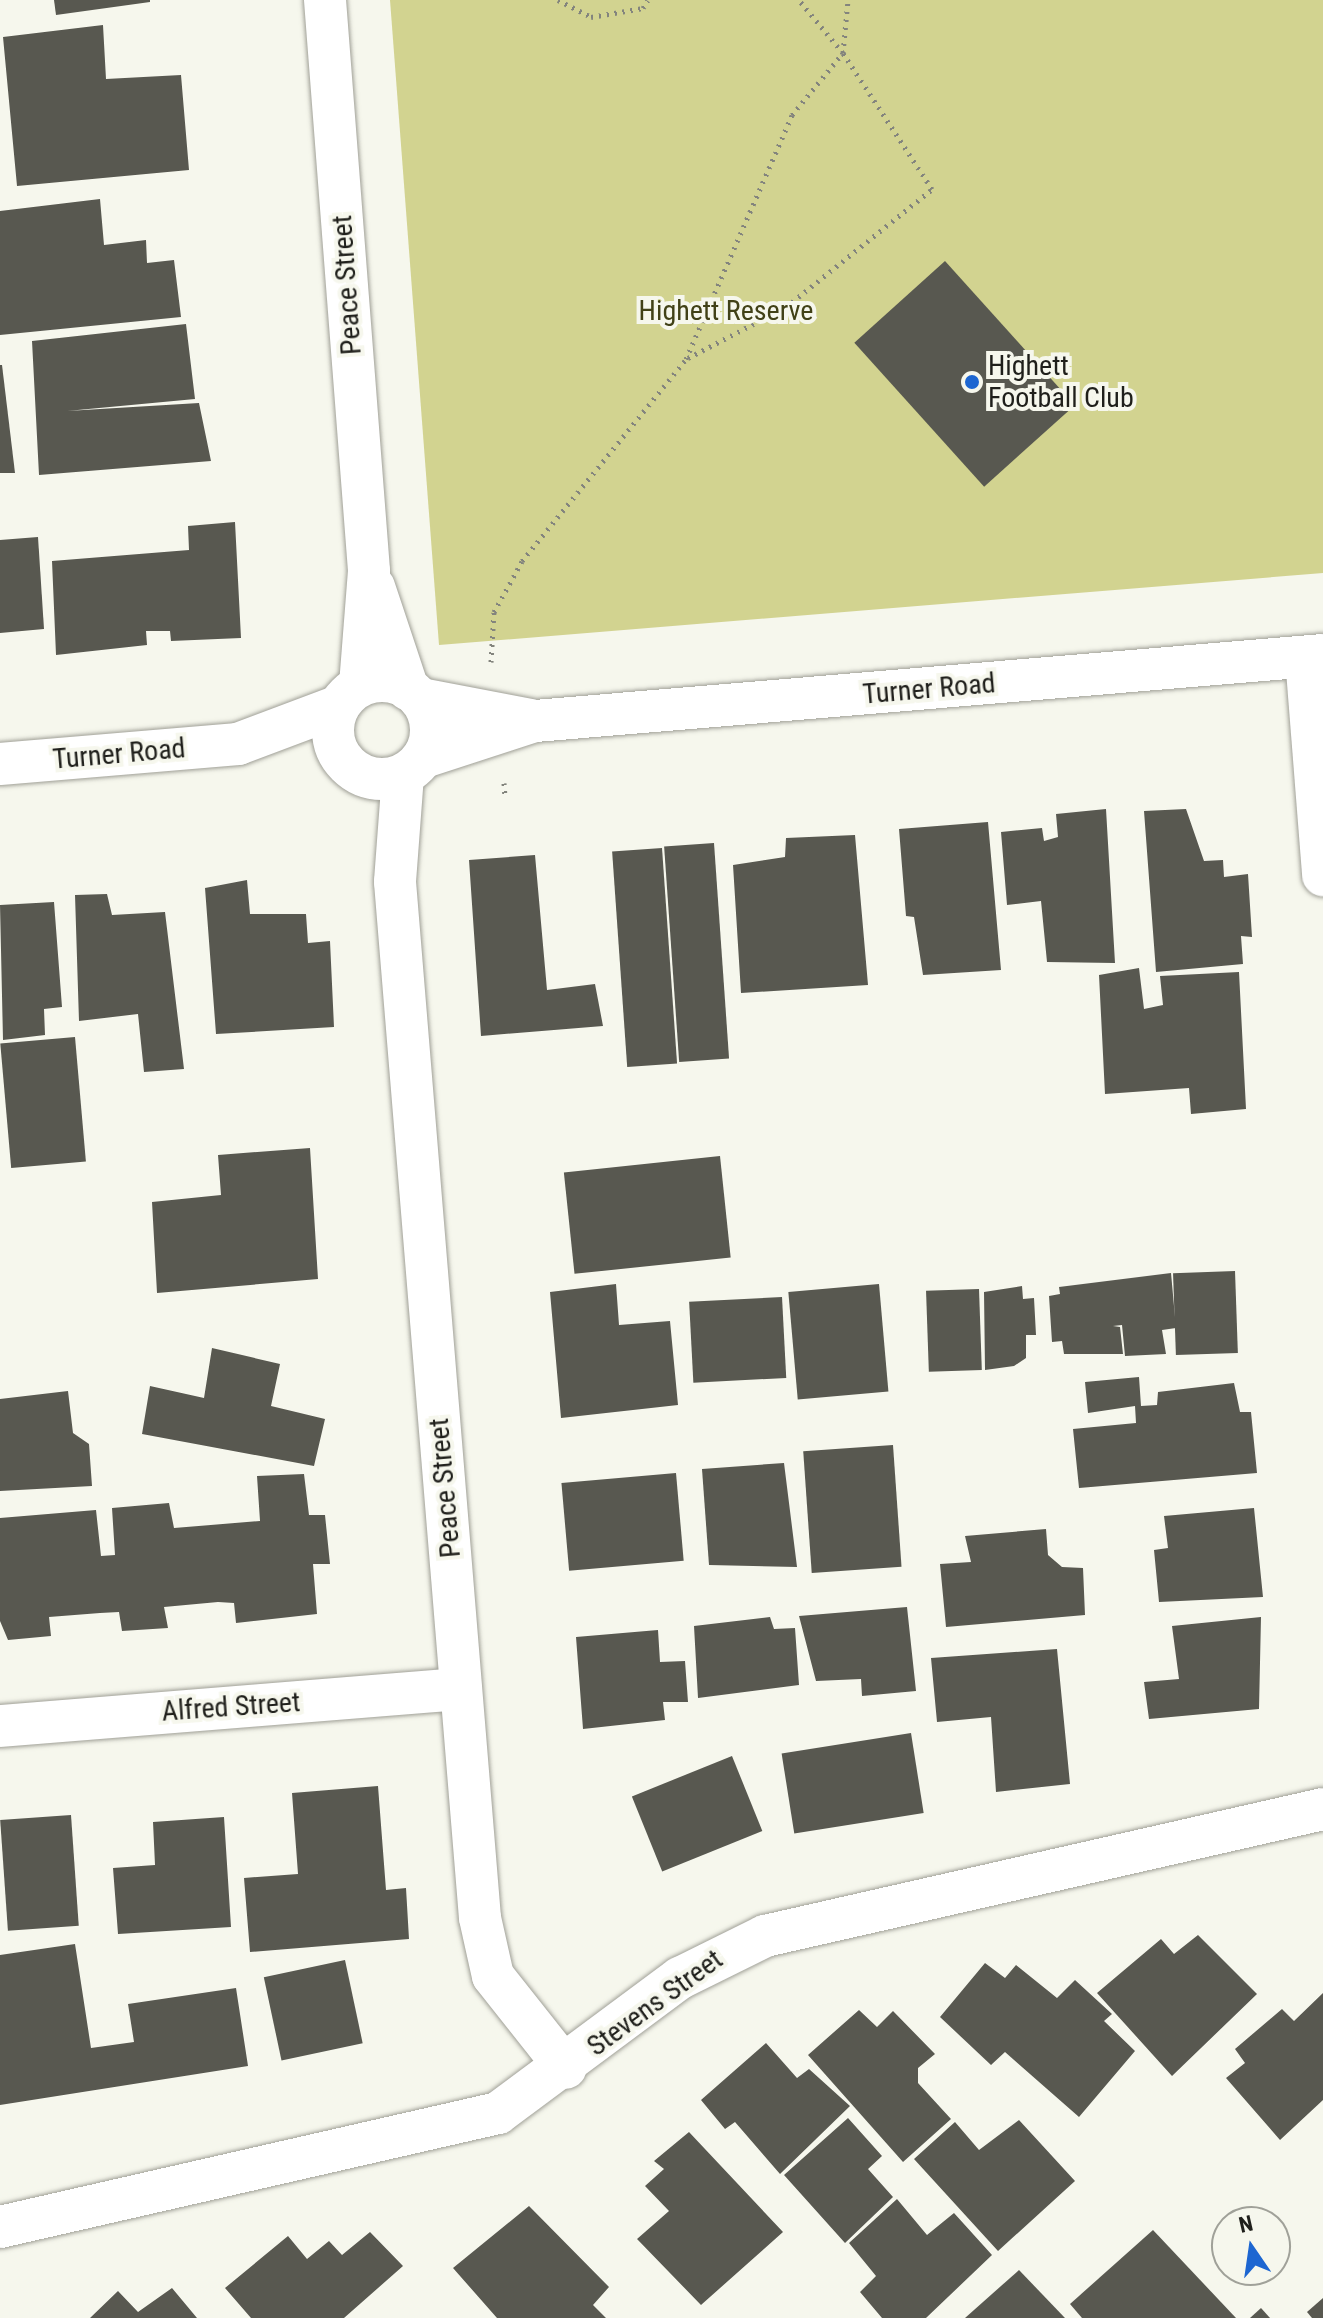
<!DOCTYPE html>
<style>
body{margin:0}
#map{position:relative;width:1323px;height:2318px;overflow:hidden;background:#f6f7ed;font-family:"Roboto Condensed",sans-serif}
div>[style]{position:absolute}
.green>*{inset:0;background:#d2d390}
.building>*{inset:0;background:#585850;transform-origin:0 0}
.path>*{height:5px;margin-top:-2.5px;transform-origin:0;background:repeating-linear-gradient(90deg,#83847d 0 2px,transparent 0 8px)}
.roads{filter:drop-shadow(0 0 2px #a0a097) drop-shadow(0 0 2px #a0a097)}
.street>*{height:42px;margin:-21px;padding:0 21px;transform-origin:21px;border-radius:21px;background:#fff}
.street>.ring{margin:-21px;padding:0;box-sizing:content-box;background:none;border:42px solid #fff;border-radius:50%}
.dots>*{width:22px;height:22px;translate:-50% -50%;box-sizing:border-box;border:4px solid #f6f7ed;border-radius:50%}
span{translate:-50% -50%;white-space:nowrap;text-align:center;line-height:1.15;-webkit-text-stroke:8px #f6f7ed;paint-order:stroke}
.street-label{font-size:28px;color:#1f1f1b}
.park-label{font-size:28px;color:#414117}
.poi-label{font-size:28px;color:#1f1f1b}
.left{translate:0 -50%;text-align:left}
.north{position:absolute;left:1211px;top:2206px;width:80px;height:80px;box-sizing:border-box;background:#f6f7ed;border:2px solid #a0a199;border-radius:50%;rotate:347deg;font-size:22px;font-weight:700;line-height:32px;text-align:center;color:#1f1f1b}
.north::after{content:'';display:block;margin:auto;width:28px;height:36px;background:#1d66d1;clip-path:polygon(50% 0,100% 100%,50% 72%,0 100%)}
</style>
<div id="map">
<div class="green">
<i style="clip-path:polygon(390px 0,1323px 0,1323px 573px,439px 645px)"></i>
</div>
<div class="building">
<i style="clip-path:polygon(54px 0,150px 0,150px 2px,56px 15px)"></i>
<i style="clip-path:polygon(103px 25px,106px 79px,181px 75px,189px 170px,17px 186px,3px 37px)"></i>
<i style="clip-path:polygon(100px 199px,104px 245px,146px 240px,147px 263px,174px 260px,181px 317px,0 335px,0 211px)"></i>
<i style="left:945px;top:261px;width:194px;height:122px;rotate:48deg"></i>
<i style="clip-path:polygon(186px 324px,195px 399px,67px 411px,199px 403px,211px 461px,39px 475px,32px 341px)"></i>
<i style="clip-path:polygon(0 365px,2px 365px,15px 473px,0 473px)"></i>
<i style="clip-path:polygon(235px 522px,241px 638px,171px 641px,170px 631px,146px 631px,147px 645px,56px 655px,52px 561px,189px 550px,188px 526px)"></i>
<i style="clip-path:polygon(38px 537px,44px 629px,0 633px,0 540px)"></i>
<i style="clip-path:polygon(1106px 809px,1115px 963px,1047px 962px,1041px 901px,1007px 905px,1001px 832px,1042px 828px,1044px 841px,1058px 837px,1056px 814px)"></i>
<i style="clip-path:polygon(1186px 809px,1204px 861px,1223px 860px,1224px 877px,1248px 874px,1252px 937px,1241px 936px,1243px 964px,1156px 972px,1144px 811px)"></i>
<i style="clip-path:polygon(988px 822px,1001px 970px,923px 975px,914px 917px,906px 916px,899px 829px)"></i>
<i style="clip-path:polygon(855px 835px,868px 985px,741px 993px,733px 865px,785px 857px,786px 838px)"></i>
<i style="left:714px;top:843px;width:216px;height:50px;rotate:86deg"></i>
<i style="left:662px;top:848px;width:216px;height:50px;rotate:86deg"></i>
<i style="clip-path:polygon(535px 855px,547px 990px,595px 984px,603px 1026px,481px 1036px,469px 860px)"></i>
<i style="clip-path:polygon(247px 880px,250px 914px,306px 914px,308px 943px,330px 941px,334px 1027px,216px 1034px,205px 888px)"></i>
<i style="clip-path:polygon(107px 894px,112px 915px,165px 912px,184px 1069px,144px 1072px,138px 1014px,79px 1021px,75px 895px)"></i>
<i style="clip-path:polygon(54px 902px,62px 1007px,44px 1009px,45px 1035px,3px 1040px,0 905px)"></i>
<i style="clip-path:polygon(1139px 968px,1144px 1009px,1163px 1005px,1160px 976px,1239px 972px,1246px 1109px,1191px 1114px,1189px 1088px,1105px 1094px,1099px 975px)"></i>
<i style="left:75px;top:1037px;width:125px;height:75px;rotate:85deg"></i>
<i style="clip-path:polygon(310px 1148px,318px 1279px,157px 1293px,152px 1202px,221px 1195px,218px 1155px)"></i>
<i style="left:720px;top:1156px;width:102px;height:157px;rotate:84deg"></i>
<i style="left:1235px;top:1271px;width:82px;height:62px;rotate:88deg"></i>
<i style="clip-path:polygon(1171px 1273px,1176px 1328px,1162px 1330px,1166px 1354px,1125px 1356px,1122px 1325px,1113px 1326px,1120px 1327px,1123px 1354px,1064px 1354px,1062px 1341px,1052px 1342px,1049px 1296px,1060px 1294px,1059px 1287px)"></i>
<i style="clip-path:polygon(616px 1284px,619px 1325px,670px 1321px,678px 1405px,561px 1418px,550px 1292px)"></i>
<i style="left:879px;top:1284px;width:108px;height:91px;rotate:85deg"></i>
<i style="clip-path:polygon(1022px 1286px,1023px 1299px,1034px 1298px,1036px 1335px,1026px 1335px,1026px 1358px,1014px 1366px,985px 1370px,984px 1292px)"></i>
<i style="left:979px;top:1289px;width:81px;height:53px;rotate:88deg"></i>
<i style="left:782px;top:1297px;width:81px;height:93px;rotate:87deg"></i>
<i style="clip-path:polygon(212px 1348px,280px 1364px,271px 1406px,325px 1419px,314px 1466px,142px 1434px,150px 1386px,204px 1398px)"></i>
<i style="clip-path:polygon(1139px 1377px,1141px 1406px,1157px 1405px,1158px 1392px,1234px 1383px,1240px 1412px,1251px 1412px,1257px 1473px,1079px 1488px,1073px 1429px,1136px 1423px,1135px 1406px,1088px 1413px,1085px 1382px)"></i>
<i style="clip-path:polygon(68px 1391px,73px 1433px,89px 1444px,92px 1486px,0 1491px,0 1399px)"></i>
<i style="left:893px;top:1445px;width:122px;height:90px;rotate:86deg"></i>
<i style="clip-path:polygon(784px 1463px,797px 1567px,709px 1565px,702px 1469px)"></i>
<i style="left:676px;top:1473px;width:88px;height:115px;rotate:85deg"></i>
<i style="clip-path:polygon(304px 1474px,309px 1515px,325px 1515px,330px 1564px,313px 1564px,317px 1614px,236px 1623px,234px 1603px,218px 1602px,164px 1607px,168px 1628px,122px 1631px,119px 1612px,100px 1613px,49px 1617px,51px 1636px,8px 1640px,0 1621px,0 1518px,96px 1510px,101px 1556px,115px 1555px,112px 1508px,169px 1503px,174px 1528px,260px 1521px,257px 1476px)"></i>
<i style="clip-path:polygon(1254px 1508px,1263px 1597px,1159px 1602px,1154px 1550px,1168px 1548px,1164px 1516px)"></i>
<i style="clip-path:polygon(1046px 1529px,1048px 1555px,1062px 1567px,1083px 1568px,1085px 1615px,946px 1627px,940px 1564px,971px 1562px,965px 1536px)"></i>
<i style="clip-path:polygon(907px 1607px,916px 1691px,862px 1696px,861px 1679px,816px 1681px,799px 1616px)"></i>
<i style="clip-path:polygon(770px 1617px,774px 1629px,795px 1628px,799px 1685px,698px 1698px,694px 1626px)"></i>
<i style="clip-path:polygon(1261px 1617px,1259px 1709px,1149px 1719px,1144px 1682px,1179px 1679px,1172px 1626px)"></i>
<i style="clip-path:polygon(658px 1630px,660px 1662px,685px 1661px,688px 1702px,663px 1702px,665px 1720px,583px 1729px,576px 1637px)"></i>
<i style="clip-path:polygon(1057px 1649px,1070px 1784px,996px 1792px,991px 1717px,937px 1722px,931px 1658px)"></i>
<i style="left:911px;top:1733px;width:81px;height:131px;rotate:81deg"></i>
<i style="left:732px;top:1756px;width:81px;height:108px;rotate:68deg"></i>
<i style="clip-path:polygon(378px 1786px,386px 1890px,406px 1888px,409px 1939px,250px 1952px,244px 1878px,298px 1874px,292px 1793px)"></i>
<i style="left:71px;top:1815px;width:111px;height:71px;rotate:86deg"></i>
<i style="clip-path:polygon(224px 1817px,231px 1927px,118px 1934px,113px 1868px,155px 1865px,153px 1822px)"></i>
<i style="clip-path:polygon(1198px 1935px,1257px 1994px,1172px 2076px,1097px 1993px,1161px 1939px,1174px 1954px)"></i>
<i style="clip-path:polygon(75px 1944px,91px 2048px,134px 2042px,128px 2004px,236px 1988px,248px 2066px,0 2105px,0 1955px)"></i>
<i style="left:345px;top:1960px;width:85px;height:83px;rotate:78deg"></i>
<i style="clip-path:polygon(985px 1963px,1005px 1978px,1016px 1965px,1057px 1998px,1075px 1980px,1112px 2014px,1104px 2021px,1135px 2051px,1079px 2117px,1005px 2052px,991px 2065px,940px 2017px)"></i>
<i style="clip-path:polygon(1323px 1993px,1323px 2100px,1280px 2140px,1226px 2078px,1245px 2063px,1235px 2049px,1282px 2009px,1294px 2021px)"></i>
<i style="clip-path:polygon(859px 2010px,877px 2027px,893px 2011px,935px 2054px,918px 2068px,918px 2083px,951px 2119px,903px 2162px,808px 2055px)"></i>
<i style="clip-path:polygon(766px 2043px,797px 2078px,809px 2069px,850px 2106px,780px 2174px,735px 2122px,725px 2129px,701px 2100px)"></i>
<i style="clip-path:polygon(848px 2118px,882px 2156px,868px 2169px,893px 2197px,845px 2243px,784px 2175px)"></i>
<i style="clip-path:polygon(1019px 2120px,1075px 2181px,998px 2251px,914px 2159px,955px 2122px,979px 2150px)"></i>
<i style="clip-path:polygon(689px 2132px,783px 2232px,701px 2305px,637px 2239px,669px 2211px,645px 2186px,664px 2169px,654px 2161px)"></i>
<i style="clip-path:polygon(897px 2199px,927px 2235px,954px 2213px,992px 2255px,926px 2318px,882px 2318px,860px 2292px,876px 2276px,849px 2243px)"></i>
<i style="clip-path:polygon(529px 2206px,609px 2287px,593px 2305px,606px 2318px,497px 2318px,453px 2268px)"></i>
<i style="clip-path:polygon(1153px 2230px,1236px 2318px,1082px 2318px,1070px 2304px)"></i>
<i style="clip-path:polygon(370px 2232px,403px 2266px,344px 2318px,251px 2318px,225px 2288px,288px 2236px,307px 2259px,329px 2241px,342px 2255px)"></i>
<i style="clip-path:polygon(1019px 2270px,1065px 2318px,965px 2318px)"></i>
<i style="clip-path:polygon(172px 2288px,197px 2318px,90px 2318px,118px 2291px,138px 2312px)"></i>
<i style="clip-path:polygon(1323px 2298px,1323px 2318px,1312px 2318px,1307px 2312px)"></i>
<i style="clip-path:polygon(1261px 2308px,1270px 2318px,1250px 2318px)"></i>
</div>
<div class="path">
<i style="left:558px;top:0;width:37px;rotate:27deg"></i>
<i style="left:591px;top:17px;width:53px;rotate:-9.8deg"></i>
<i style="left:643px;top:8px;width:9px;rotate:-58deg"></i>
<i style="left:688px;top:358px;width:110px;rotate:-27.5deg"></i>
<i style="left:786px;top:307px;width:188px;rotate:-38.9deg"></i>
<i style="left:932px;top:189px;width:163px;rotate:-123.2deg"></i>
<i style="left:843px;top:53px;width:53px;rotate:-84.6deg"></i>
<i style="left:491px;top:662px;width:50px;rotate:-86.6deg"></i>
<i style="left:494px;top:612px;width:58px;rotate:-61.2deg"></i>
<i style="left:522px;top:561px;width:260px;rotate:-50.9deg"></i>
<i style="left:686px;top:359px;width:266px;rotate:-66.5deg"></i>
<i style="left:792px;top:115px;width:80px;rotate:-50.6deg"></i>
<i style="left:843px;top:53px;width:69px;rotate:-129.7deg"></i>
<i style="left:504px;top:783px;width:15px;rotate:86deg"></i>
</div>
<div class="roads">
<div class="street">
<i style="left:325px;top:0;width:573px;rotate:85.59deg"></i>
<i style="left:369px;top:571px;width:115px;rotate:94.5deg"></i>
<i style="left:374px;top:587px;width:108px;rotate:71.6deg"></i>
<i style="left:1306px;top:657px;width:219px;rotate:85.5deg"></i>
<i class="ring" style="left:333px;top:681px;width:56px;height:56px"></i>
<i style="left:420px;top:699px;width:112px;rotate:10.8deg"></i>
<i style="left:424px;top:757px;width:117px;rotate:-18deg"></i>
<i style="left:535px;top:721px;width:791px;rotate:-4.79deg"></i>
<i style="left:0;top:764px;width:239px;rotate:-4.8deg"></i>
<i style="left:238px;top:744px;width:108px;rotate:-20.6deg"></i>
<i style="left:403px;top:775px;width:107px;rotate:94.3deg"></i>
<i style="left:395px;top:882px;width:1039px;rotate:85.31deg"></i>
<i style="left:480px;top:1918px;width:59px;rotate:77.4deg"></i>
<i style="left:493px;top:1976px;width:117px;rotate:51.6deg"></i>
<i style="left:0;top:1726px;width:462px;rotate:-4.6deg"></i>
<i style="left:0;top:2227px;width:511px;rotate:-12.89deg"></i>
<i style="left:498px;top:2113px;width:227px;rotate:-36.6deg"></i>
<i style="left:680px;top:1978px;width:95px;rotate:-26.3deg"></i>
<i style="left:765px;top:1936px;width:572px;rotate:-12.82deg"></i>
</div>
</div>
<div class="dots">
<i style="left:972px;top:382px;background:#1d66d1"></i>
</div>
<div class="street-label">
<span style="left:347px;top:285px;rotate:-94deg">Peace Street</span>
<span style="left:929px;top:689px;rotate:-5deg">Turner Road</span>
<span style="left:119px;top:754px;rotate:-5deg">Turner Road</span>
<span style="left:445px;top:1488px;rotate:-95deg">Peace Street</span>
<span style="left:231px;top:1707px;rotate:-4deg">Alfred Street</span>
<span style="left:655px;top:2003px;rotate:-36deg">Stevens Street</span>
</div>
<div class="park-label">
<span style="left:726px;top:311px">Highett Reserve</span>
</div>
<div class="poi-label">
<span class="left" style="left:988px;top:382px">Highett<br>Football Club</span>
</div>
<div class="north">N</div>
</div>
